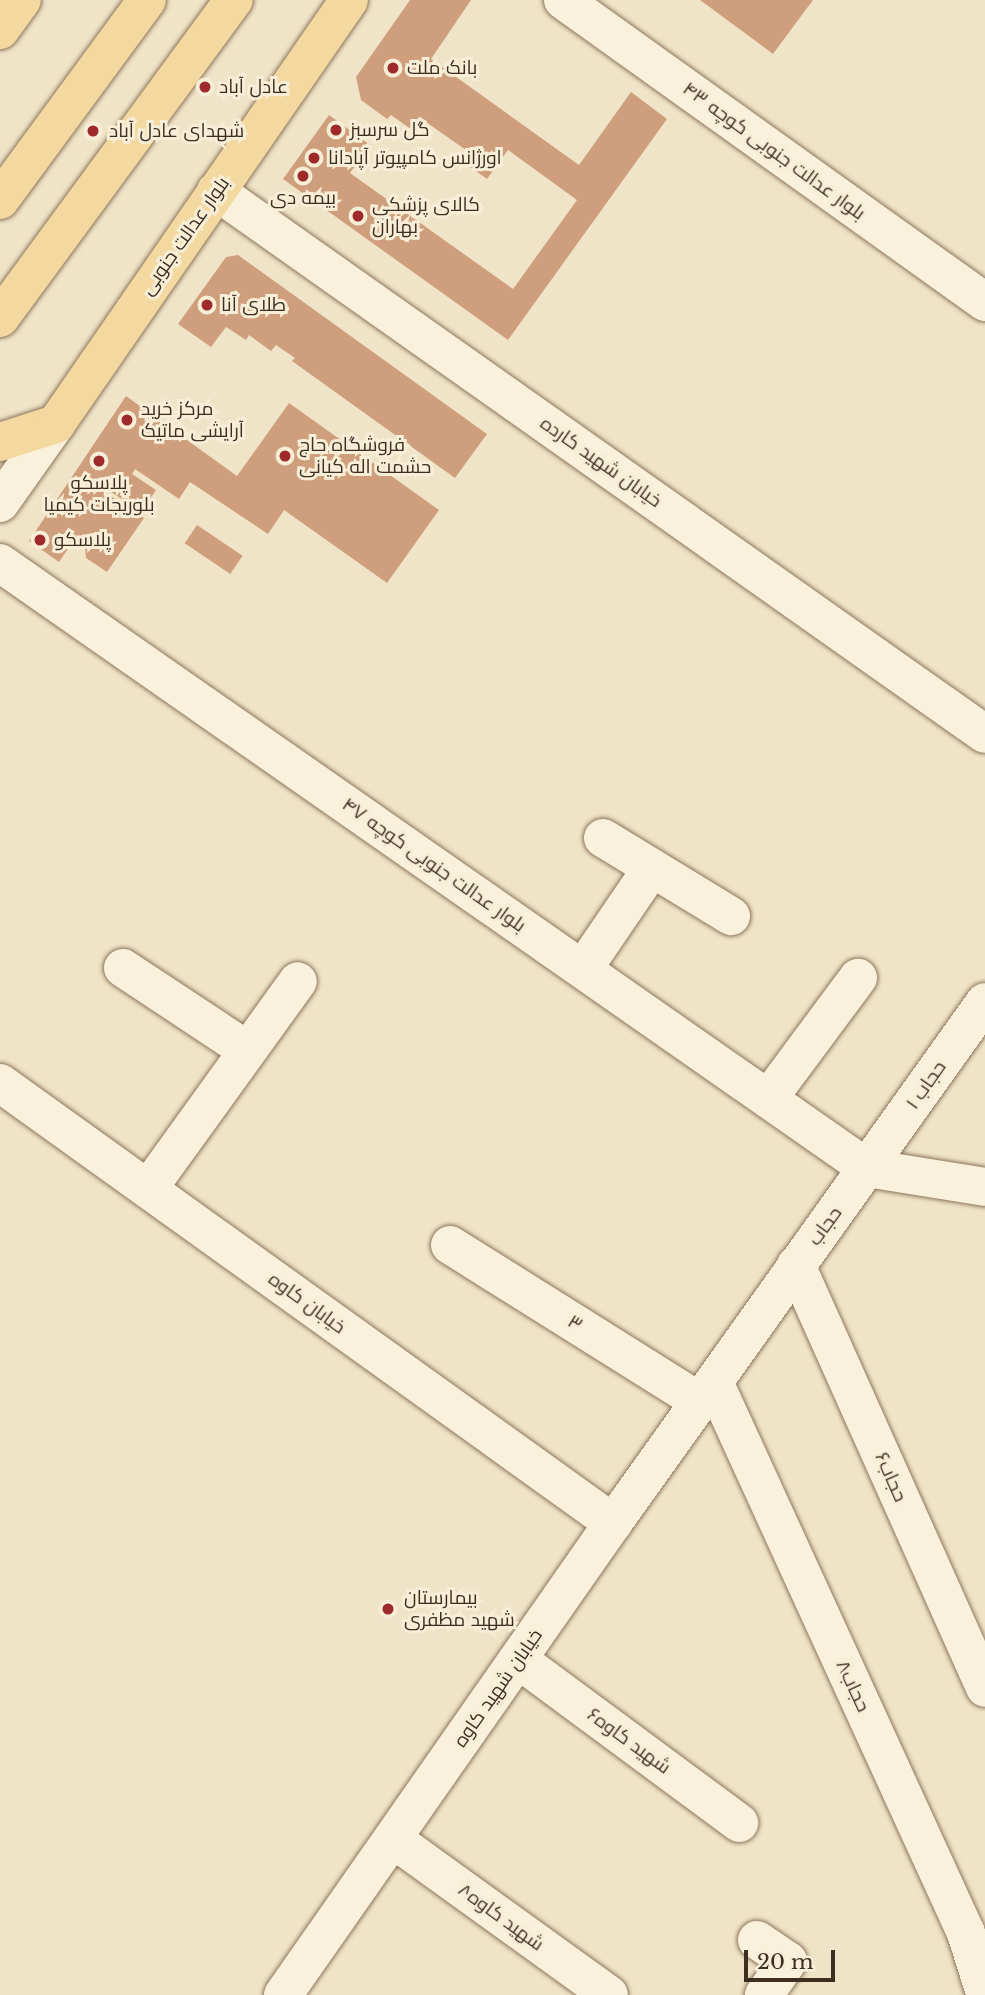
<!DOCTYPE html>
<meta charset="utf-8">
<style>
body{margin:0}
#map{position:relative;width:985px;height:1995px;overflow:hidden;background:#f0e4c8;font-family:"Libre Baskerville",Cairo,serif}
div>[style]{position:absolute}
.building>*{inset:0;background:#cf9f7d;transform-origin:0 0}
.roads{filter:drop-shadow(0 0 2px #8d765c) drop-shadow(0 0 2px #8d765c)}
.minor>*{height:38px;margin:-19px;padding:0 19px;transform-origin:19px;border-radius:19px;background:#faf1dc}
.major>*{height:38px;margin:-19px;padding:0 19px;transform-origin:19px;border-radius:19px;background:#f3d9a0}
.dots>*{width:19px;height:19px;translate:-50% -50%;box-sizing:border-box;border:4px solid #f7eed8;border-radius:50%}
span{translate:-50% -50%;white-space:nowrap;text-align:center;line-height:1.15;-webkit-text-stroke:6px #f7eed8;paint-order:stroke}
.poi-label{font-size:19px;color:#3d2e20}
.left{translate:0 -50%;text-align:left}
.street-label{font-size:19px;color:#3d2e20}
.scale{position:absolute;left:744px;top:1950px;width:91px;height:32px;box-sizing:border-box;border:4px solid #3d2e20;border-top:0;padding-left:9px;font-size:21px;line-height:24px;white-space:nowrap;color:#3d2e20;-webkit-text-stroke:5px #f7eed8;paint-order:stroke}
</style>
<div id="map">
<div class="building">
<i style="clip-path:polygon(410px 0,471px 0,431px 59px,579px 165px,631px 92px,667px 119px,508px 340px,283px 179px,329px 115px,370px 145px,350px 173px,513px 289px,577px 200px,508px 150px,487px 179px,466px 164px,473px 155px,426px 122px,418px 134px,391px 115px,387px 119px,361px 100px,356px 77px)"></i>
<i style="clip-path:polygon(700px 0,813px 0,773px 54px)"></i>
<i style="clip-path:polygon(238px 255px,487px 434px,455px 478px,292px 361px,295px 358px,276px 345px,271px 351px,249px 335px,246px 340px,226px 327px,211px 347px,178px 324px,226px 257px)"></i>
<i style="clip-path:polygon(126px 396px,237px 476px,289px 403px,439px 510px,387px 583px,284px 510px,268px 534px,190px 482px,179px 499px,135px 469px,132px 474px,156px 490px,141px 512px,108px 490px,106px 493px,144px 518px,107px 572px,86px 558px,85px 547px,74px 540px,59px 562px,29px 541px)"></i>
<i style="left:197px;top:525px;width:55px;height:22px;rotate:34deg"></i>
</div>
<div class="roads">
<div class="minor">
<i style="left:563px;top:0;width:519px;rotate:35.59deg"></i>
<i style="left:216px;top:191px;width:941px;rotate:35.23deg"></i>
<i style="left:0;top:503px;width:97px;rotate:-54.7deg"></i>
<i style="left:0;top:563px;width:1057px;rotate:34.91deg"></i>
<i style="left:867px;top:1168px;width:120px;rotate:9.1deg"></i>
<i style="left:603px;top:838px;width:150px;rotate:31.4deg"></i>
<i style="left:123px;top:968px;width:149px;rotate:33.5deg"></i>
<i style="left:583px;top:969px;width:122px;rotate:-55.7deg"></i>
<i style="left:0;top:1083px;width:755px;rotate:35.67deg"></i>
<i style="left:768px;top:1099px;width:151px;rotate:-53.4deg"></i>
<i style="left:148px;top:1189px;width:256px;rotate:-54.2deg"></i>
<i style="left:450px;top:1245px;width:295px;rotate:32.1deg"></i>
<i style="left:796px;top:1265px;width:463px;rotate:65.9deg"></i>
<i style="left:714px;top:1382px;width:606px;rotate:65.42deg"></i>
<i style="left:966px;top:1933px;width:63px;rotate:72.4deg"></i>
<i style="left:519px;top:1660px;width:274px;rotate:36.5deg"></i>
<i style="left:393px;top:1839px;width:266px;rotate:35.8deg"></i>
<i style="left:757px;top:1940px;width:37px;rotate:34deg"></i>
<i style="left:788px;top:1961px;width:42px;rotate:125.2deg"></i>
<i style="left:283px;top:1995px;width:576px;rotate:-55.04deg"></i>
<i style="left:613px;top:1523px;width:640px;rotate:-54.47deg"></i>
</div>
<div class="major">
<i style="left:0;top:30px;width:37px;rotate:-54deg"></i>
<i style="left:0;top:200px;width:248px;rotate:-53.7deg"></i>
<i style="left:0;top:318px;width:395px;rotate:-53.7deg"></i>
<i style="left:0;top:442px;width:59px;rotate:-17.8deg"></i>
<i style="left:56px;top:424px;width:515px;rotate:-55.35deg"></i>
</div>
</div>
<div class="dots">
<i style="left:393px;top:68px;background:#9e2a2b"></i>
<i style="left:205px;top:87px;background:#9e2a2b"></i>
<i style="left:336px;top:130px;background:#9e2a2b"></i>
<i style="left:93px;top:131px;background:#9e2a2b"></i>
<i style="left:314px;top:158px;background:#9e2a2b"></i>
<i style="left:303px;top:176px;background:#9e2a2b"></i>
<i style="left:358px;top:216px;background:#9e2a2b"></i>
<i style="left:207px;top:305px;background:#9e2a2b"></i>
<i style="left:127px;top:420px;background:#9e2a2b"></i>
<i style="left:285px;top:456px;background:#9e2a2b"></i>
<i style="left:99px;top:461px;background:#9e2a2b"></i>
<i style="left:40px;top:540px;background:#9e2a2b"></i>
<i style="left:388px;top:1609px;background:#9e2a2b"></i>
</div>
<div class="poi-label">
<span class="left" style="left:407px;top:68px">بانک ملت</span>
<span class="left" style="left:219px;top:87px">عادل آباد</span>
<span class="left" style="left:350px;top:130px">گل سرسبز</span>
<span class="left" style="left:109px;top:131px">شهدای عادل آباد</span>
<span class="left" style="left:328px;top:158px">اورژانس کامپیوتر آپادانا</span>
<span style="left:303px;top:198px">بیمه دی</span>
<span class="left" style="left:372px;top:216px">کالای پزشکی<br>بهاران</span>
<span class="left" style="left:221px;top:305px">طلای آنا</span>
<span class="left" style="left:141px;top:420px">مرکز خرید<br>آرایشی ماتیک</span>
<span class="left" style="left:299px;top:456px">فروشگاه حاج<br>حشمت اله کیانی</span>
<span style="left:99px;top:494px">پلاسکو<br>بلوریجات کیمیا</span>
<span class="left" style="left:54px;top:540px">پلاسکو</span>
<span class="left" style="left:404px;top:1609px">بیمارستان<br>شهید مظفری</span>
</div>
<div class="street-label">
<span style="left:774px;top:151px;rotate:36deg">بلوار عدالت جنوبی کوچه ۴۳</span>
<span style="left:185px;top:236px;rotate:-55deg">بلوار عدالت جنوبی</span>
<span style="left:601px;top:462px;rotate:35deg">خیابان شهید کارده</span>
<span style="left:434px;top:865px;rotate:35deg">بلوار عدالت جنوبی کوچه ۴۷</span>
<span style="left:926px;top:1085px;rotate:-55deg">حجاب ۱</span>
<span style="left:825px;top:1226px;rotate:-54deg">حجاب</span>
<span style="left:307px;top:1303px;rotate:36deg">خیابان کاوه</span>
<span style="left:575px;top:1323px;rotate:32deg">۳</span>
<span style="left:891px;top:1477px;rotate:66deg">حجاب۶</span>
<span style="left:853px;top:1686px;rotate:65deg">حجاب۸</span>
<span style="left:498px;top:1688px;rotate:-55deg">خیابان شهید کاوه</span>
<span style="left:629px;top:1741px;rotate:36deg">شهید کاوه۶</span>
<span style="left:501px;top:1917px;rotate:36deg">شهید کاوه۸</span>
</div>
<div class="scale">20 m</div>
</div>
